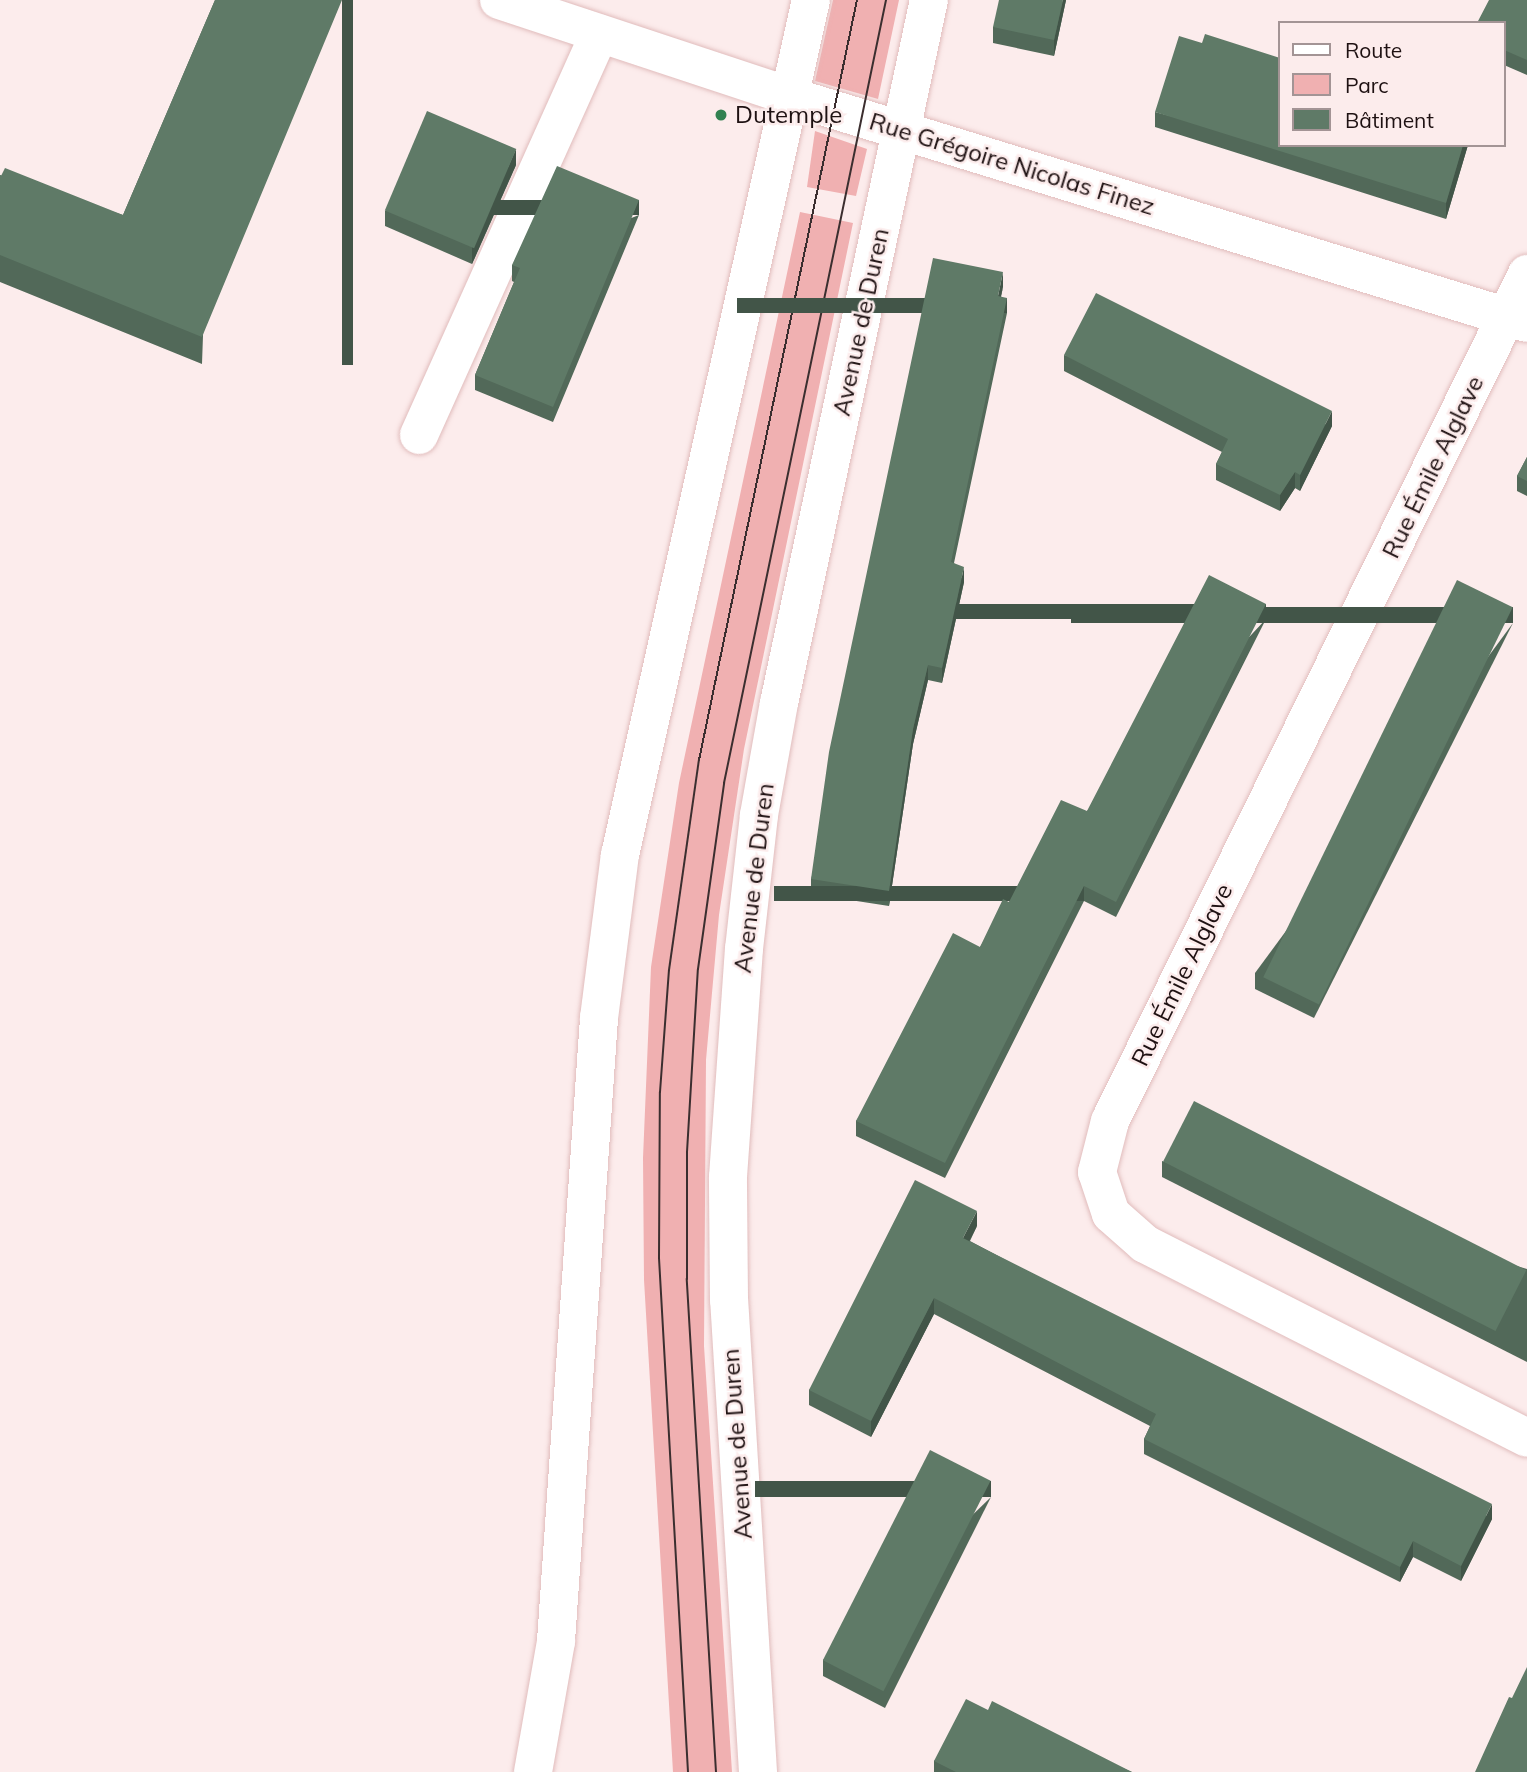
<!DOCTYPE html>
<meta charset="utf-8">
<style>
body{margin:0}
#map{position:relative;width:1527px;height:1772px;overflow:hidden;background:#fcecec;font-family:Mulish,sans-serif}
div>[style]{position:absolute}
.green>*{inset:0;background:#f0b0b1}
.roads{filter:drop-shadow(0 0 2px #e1bcbc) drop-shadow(0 0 2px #e1bcbc)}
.minor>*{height:38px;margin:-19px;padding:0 19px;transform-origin:19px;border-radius:19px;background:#fff}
.major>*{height:38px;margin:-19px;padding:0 19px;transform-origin:19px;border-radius:19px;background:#fff}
.tram>*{height:2px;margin:-1px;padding:0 1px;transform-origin:1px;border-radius:1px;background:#3b2e2f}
.wall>*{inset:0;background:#526959}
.shaded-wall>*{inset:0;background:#425548;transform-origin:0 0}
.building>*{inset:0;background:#5f7a67;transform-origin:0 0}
.dots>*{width:19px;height:19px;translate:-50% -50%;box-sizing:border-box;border:4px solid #fcecec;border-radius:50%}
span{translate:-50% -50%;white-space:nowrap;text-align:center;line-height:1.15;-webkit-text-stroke:5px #fcecec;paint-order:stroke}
.poi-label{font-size:24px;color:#1e1112}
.left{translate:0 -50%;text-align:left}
.street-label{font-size:24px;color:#1e1112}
.legend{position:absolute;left:1278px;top:21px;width:228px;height:126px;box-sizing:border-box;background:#fcecec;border:2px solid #a39495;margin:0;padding:9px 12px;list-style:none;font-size:21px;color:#1e1112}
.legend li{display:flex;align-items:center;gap:14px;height:35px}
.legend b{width:35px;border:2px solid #a39495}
</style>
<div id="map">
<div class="green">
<i style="clip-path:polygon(833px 0,899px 0,878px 99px,815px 81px)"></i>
<i style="clip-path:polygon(815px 131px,867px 149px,856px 196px,807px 187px)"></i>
<i style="clip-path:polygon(800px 212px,853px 223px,744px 749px,719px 915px,706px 1060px,704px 1346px,732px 1772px,673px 1772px,644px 1280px,643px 1158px,651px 967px,679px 783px)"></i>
</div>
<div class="roads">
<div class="minor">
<i style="left:499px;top:0;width:302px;rotate:18.3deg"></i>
<i style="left:1527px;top:274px;width:944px;rotate:116.21deg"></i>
<i style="left:1110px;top:1121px;width:53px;rotate:104.3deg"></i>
<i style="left:1097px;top:1172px;width:44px;rotate:71.6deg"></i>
<i style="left:1111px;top:1214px;width:45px;rotate:41.4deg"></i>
<i style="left:1145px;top:1244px;width:428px;rotate:26.9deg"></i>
<i style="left:419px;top:435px;width:440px;rotate:-65.8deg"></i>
<i style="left:533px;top:1772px;width:133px;rotate:-80deg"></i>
<i style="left:556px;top:1641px;width:624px;rotate:-86.05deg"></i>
<i style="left:599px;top:1018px;width:164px;rotate:-82.7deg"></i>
<i style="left:620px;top:855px;width:876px;rotate:-77.41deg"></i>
<i style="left:758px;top:1772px;width:473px;rotate:-93.5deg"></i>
<i style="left:729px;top:1300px;width:123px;rotate:-90.5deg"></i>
<i style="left:728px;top:1177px;width:229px;rotate:-86deg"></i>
<i style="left:744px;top:949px;width:135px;rotate:-83.6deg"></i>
<i style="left:759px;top:815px;width:114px;rotate:-79.9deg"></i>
<i style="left:779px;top:703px;width:719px;rotate:-77.96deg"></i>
</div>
<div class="major">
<i style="left:786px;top:95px;width:775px;rotate:17.1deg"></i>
</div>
</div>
<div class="tram">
<i style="left:688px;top:1772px;width:515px;rotate:-93.23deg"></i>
<i style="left:659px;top:1258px;width:166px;rotate:-89.7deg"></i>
<i style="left:660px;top:1092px;width:122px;rotate:-85.8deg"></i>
<i style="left:669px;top:970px;width:212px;rotate:-81.9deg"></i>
<i style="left:699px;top:760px;width:776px;rotate:-78.26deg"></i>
<i style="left:716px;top:1772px;width:494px;rotate:-93.4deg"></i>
<i style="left:687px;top:1279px;width:127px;rotate:-90deg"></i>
<i style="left:687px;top:1152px;width:183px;rotate:-86.6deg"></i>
<i style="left:698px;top:969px;width:188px;rotate:-82deg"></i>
<i style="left:724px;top:783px;width:800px;rotate:-78.31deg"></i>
</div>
<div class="wall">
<i style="clip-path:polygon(215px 0,202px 364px,0 282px,0 175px,123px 215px)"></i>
<i style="clip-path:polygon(1066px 0,1054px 56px,993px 43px,993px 27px)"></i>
<i style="clip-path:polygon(1527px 0,1527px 75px,1504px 65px,1504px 23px)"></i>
<i style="clip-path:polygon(1155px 112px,1280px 145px,1468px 145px,1446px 219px,1155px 127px)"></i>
<i style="clip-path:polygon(516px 165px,472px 264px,385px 226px,385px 211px)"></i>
<i style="clip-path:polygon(639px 215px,553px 422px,475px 390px,475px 375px,514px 282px,512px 281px,512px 265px)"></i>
<i style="clip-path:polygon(1003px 287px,1001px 296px,1007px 313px,954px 563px,964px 582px,942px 683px,928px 680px,913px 744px,889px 906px,811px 894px,811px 879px)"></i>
<i style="clip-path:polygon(1064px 355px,1332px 426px,1300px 491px,1295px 488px,1280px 511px,1216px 480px,1216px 464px,1222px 452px,1064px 371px)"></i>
<i style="clip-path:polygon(1527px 457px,1527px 496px,1517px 491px,1517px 476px)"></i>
<i style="clip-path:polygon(1266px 619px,1116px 917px,1084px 901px,945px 1178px,856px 1136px,856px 1121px,980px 947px,1009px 902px,1087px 811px)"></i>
<i style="clip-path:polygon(1513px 623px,1314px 1018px,1255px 989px,1255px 973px)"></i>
<i style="clip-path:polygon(1162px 1161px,1527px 1269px,1527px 1362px,1162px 1177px)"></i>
<i style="clip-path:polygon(977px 1226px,970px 1241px,1492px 1519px,1461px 1581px,1413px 1557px,1400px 1582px,1144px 1454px,1144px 1439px,1150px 1426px,934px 1314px,871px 1437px,809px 1405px,809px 1390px)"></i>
<i style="clip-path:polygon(991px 1497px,885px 1708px,823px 1676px,823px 1660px)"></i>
<i style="clip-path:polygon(988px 1710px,1132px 1772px,934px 1772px,934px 1761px)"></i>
</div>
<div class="shaded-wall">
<i style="left:342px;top:0;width:11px;height:365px"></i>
<i style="clip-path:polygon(1063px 0,1066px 0,1054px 56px,1054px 40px)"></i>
<i style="clip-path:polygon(1463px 145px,1468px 145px,1446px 219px,1446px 203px)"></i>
<i style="clip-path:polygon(516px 149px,516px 165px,472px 264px,472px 248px)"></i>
<i style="left:639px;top:200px;width:15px;height:224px;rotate:90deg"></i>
<i style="clip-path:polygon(1003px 272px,1003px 287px,998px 311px,998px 296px)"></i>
<i style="left:1007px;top:298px;width:15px;height:270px;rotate:90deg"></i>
<i style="clip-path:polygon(1332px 411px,1332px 426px,1300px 491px,1300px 475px)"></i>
<i style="clip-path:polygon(1295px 472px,1295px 488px,1280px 511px,1280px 495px)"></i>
<i style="clip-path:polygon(964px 567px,964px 582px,942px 683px,942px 668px)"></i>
<i style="left:1266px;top:604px;width:15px;height:334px;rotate:90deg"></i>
<i style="left:1513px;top:607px;width:16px;height:442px;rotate:90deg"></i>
<i style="clip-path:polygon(928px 665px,928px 680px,913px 744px,889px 906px,889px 891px,913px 729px)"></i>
<i style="left:1084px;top:886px;width:15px;height:310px;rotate:90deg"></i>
<i style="clip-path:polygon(977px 1211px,977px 1226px,963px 1253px,963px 1238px)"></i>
<i style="clip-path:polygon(934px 1298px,934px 1314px,871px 1437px,871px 1421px)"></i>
<i style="left:991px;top:1481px;width:16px;height:236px;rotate:90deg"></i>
<i style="clip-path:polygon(1492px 1504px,1492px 1519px,1461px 1581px,1461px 1566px)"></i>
<i style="clip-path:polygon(1413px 1541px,1413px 1557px,1400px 1582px,1400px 1567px)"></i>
</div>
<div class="building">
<i style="clip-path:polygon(215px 0,342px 0,202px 337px,0 255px,0 175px,1px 176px,5px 168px,123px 215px)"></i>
<i style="clip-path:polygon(999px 0,1063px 0,1054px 40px,993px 27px)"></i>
<i style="clip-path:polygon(1489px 0,1527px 0,1527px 60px,1504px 50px,1504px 23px,1477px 23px)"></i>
<i style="clip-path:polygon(1205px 34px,1280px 58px,1280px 145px,1463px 145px,1446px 203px,1155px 112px,1179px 36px,1202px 43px)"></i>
<i style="left:427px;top:111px;width:97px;height:108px;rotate:23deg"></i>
<i style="clip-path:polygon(557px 166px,639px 200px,553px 407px,475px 375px,520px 268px,512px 265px)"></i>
<i style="clip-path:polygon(933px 258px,1003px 272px,998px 296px,1007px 298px,951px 562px,964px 567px,942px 668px,928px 665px,913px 729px,889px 891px,811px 879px,829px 752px)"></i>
<i style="clip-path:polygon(1096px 293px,1332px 411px,1300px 475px,1295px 472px,1280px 495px,1216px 464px,1228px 439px,1064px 355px)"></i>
<i style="clip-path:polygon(1527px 457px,1527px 481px,1517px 476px)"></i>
<i style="clip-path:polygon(1209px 575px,1266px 604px,1116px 902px,1084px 886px,945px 1163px,856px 1121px,953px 933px,980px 947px,1003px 899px,1009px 902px,1061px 800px,1087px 811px)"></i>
<i style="left:1457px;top:580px;width:62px;height:442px;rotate:26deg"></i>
<i style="left:1194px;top:1101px;width:373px;height:68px;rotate:27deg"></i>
<i style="clip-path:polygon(915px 1180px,977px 1211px,963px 1238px,1492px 1504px,1461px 1566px,1413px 1541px,1400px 1567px,1144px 1439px,1156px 1414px,934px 1298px,871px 1421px,809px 1390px)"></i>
<i style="left:930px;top:1450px;width:68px;height:236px;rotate:27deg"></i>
<i style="clip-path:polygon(1527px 1667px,1527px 1772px,1475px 1772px,1509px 1697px,1512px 1698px)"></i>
<i style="clip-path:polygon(966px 1699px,988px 1710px,992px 1701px,1132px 1772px,956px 1772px,934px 1761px)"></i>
</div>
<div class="dots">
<i style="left:721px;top:115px;background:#328151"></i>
</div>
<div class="poi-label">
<span class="left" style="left:735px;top:115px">Dutemple</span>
</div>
<div class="street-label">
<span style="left:1012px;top:164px;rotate:17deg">Rue Grégoire Nicolas Finez</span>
<span style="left:861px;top:322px;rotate:-78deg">Avenue de Duren</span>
<span style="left:1433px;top:467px;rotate:-64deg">Rue Émile Alglave</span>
<span style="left:754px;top:878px;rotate:-83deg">Avenue de Duren</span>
<span style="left:1182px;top:975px;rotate:-64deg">Rue Émile Alglave</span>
<span style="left:737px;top:1444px;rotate:-94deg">Avenue de Duren</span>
</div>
<ul class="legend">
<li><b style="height:9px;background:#fff"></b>Route</li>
<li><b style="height:19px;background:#f0b0b1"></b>Parc</li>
<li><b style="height:19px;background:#5f7a67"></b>Bâtiment</li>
</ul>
</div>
